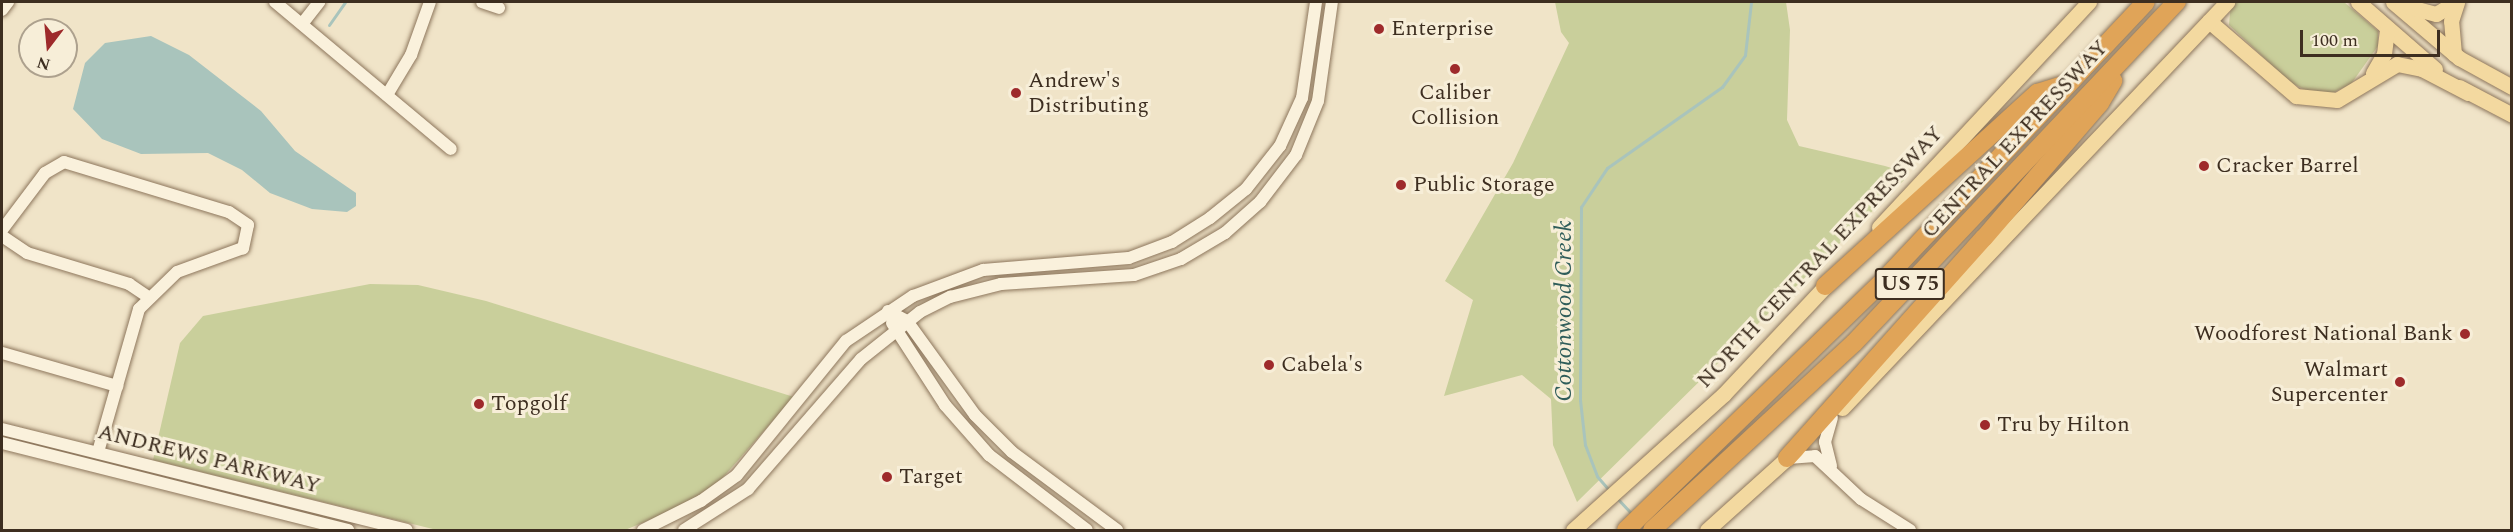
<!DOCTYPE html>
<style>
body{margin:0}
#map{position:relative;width:2513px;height:532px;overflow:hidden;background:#f0e4c8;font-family:Spectral,serif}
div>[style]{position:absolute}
.green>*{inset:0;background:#c9cf9b}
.water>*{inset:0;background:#a9c4bc}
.stream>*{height:3px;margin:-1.5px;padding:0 1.5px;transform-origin:1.5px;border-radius:1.5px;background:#a9c4bc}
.roads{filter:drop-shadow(0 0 2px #8d765c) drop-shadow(0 0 2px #8d765c)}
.minor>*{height:12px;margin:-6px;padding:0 6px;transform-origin:6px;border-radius:6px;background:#faf1dc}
.major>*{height:15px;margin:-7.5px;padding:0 7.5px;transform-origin:7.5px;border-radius:7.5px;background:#f3d9a0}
.highway>*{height:18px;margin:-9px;padding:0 9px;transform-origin:9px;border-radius:9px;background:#e0a458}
.dots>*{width:16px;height:16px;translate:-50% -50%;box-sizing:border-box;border:3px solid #f7eed8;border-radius:50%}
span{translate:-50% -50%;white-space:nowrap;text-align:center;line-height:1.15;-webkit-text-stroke:6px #f7eed8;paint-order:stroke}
.shield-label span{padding:2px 4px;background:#f7eed8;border:2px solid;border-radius:4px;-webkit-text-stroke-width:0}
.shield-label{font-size:21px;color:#3d2e20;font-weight:700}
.poi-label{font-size:22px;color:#3d2e20}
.left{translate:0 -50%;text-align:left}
.right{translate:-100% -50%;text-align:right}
.street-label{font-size:22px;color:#3d2e20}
.water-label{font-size:24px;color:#2f5d5a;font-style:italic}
.frame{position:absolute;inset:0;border:3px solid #3d2e20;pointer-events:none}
.north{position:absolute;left:18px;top:18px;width:60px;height:60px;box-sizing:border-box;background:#f7eed8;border:2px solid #ada18e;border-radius:50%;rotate:196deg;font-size:16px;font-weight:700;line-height:24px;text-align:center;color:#3d2e20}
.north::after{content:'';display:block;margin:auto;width:21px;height:27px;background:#9e2a2b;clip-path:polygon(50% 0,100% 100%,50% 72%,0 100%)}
.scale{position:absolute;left:2300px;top:30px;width:140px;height:27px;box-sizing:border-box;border:3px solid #3d2e20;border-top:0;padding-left:8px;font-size:18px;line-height:21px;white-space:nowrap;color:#3d2e20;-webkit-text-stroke:4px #f7eed8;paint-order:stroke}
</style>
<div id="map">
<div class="green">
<i style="clip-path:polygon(1555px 2px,1786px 2px,1790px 30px,1787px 120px,1799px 146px,1885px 166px,1898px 170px,1904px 180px,1577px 502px,1553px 445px,1551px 399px,1522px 375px,1444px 396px,1473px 300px,1445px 281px,1513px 163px,1569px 43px,1561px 32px)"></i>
<i style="clip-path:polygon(2231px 2px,2344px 2px,2378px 31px,2378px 46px,2351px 84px,2332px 93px,2307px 91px,2290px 82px,2229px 25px)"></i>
<i style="clip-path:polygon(370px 284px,418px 285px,486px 301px,794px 397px,718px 483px,678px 508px,625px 530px,437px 530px,153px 460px,180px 343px,203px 316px)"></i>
</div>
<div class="water">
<i style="clip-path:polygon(151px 36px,189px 55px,261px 111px,295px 151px,356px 193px,356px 206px,347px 212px,312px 209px,270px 193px,242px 170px,208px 153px,141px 154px,102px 139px,73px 109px,85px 63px,105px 43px)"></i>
</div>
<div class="stream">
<i style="left:329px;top:25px;width:28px;rotate:-55deg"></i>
<i style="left:1609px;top:490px;width:18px;rotate:-131deg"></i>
<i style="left:1597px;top:476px;width:33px;rotate:-111deg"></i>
<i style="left:1585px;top:445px;width:45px;rotate:-96.3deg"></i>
<i style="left:1580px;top:400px;width:193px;rotate:-89.7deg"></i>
<i style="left:1581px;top:207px;width:47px;rotate:-56.3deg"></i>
<i style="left:1607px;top:168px;width:141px;rotate:-35.2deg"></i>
<i style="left:1722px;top:87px;width:39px;rotate:-54deg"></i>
<i style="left:1745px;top:55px;width:53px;rotate:-83.5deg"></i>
<i style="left:1616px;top:497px;width:23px;rotate:47deg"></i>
</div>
<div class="roads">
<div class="minor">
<i style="left:275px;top:2px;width:229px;rotate:39.9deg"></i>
<i style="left:482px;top:2px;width:18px;rotate:19deg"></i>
<i style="left:2px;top:10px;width:10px;rotate:-53deg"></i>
<i style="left:302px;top:24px;width:28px;rotate:-52deg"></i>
<i style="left:387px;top:95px;width:47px;rotate:-59deg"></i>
<i style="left:411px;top:55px;width:56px;rotate:-70.3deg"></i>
<i style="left:2px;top:230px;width:71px;rotate:-53deg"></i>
<i style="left:45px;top:173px;width:22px;rotate:-30deg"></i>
<i style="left:64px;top:162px;width:172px;rotate:16.9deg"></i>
<i style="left:229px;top:212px;width:23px;rotate:34deg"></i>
<i style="left:248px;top:225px;width:24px;rotate:102deg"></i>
<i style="left:243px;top:248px;width:70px;rotate:160deg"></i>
<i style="left:177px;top:272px;width:53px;rotate:135.8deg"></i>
<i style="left:139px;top:309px;width:149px;rotate:106deg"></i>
<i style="left:2px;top:236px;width:30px;rotate:34deg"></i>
<i style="left:27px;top:253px;width:107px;rotate:16.9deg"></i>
<i style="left:129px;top:284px;width:23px;rotate:34deg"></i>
<i style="left:888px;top:311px;width:21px;rotate:28deg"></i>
<i style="left:907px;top:321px;width:116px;rotate:54.1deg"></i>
<i style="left:975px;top:415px;width:52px;rotate:45deg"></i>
<i style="left:1012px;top:452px;width:131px;rotate:36.6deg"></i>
<i style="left:892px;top:323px;width:98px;rotate:57.1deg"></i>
<i style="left:945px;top:405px;width:67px;rotate:48.7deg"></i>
<i style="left:989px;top:455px;width:123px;rotate:37.4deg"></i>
<i style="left:2px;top:353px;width:120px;rotate:16deg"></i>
<i style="left:2px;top:429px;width:417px;rotate:14deg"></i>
<i style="left:2px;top:443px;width:357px;rotate:14.1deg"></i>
<i style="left:1788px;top:458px;width:27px;rotate:-4deg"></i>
<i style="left:1815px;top:456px;width:63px;rotate:43.1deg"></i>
<i style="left:1861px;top:499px;width:58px;rotate:32.3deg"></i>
<i style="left:1831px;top:466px;width:25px;rotate:-104deg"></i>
<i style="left:1825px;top:442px;width:25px;rotate:-74deg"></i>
<i style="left:643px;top:530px;width:65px;rotate:-26.6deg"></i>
<i style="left:701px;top:501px;width:44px;rotate:-35.8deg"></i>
<i style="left:737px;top:475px;width:173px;rotate:-50.9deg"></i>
<i style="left:846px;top:341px;width:81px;rotate:-33.9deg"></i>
<i style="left:913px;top:296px;width:75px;rotate:-20.4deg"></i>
<i style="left:983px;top:270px;width:146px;rotate:-4.7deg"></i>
<i style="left:1129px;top:258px;width:46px;rotate:-20.4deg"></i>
<i style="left:1172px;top:242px;width:45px;rotate:-32.3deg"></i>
<i style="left:1210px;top:218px;width:46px;rotate:-38.9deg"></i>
<i style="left:1246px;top:189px;width:55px;rotate:-51.7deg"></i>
<i style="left:1280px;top:146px;width:53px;rotate:-65.4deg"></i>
<i style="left:1302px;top:98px;width:97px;rotate:-81.7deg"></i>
<i style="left:684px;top:530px;width:76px;rotate:-32.6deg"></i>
<i style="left:748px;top:489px;width:172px;rotate:-49deg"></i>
<i style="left:861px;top:359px;width:75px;rotate:-38.5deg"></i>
<i style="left:920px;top:312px;width:34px;rotate:-27deg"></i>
<i style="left:950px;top:297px;width:53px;rotate:-14.3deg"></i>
<i style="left:1001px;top:284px;width:133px;rotate:-3.9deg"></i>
<i style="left:1134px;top:275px;width:50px;rotate:-18.8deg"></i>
<i style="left:1181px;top:259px;width:51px;rotate:-30.6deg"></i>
<i style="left:1225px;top:233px;width:47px;rotate:-41.5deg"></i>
<i style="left:1260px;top:202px;width:59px;rotate:-52.5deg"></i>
<i style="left:1296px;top:155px;width:58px;rotate:-67.8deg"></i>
<i style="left:1318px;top:101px;width:100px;rotate:-82deg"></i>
</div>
<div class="major">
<i style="left:2358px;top:2px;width:102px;rotate:41deg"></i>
<i style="left:2393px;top:2px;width:87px;rotate:40.3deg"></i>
<i style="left:2459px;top:58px;width:60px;rotate:28.7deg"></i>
<i style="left:2402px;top:5px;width:35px;rotate:15deg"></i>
<i style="left:2436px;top:14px;width:23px;rotate:-31deg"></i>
<i style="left:2209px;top:21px;width:115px;rotate:40.8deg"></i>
<i style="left:2296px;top:96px;width:41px;rotate:5.6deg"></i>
<i style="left:2337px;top:100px;width:70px;rotate:-31deg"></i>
<i style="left:2397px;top:64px;width:25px;rotate:11deg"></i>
<i style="left:2422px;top:69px;width:52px;rotate:27.6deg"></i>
<i style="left:2454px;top:54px;width:33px;rotate:-95deg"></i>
<i style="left:2451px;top:21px;width:20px;rotate:-72deg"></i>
<i style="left:2373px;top:73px;width:22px;rotate:-60deg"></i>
<i style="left:2384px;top:54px;width:26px;rotate:-83deg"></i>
<i style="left:2459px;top:87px;width:60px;rotate:27.8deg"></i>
<i style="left:1879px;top:227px;width:308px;rotate:-47deg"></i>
<i style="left:1842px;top:408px;width:560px;rotate:-46.52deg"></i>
<i style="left:1573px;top:530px;width:203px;rotate:-42deg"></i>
<i style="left:1724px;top:394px;width:159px;rotate:-46.8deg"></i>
<i style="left:1707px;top:530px;width:120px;rotate:-42deg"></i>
</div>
<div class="highway">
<i style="left:1825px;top:286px;width:287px;rotate:-42.3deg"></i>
<i style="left:2037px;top:93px;width:31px;rotate:-17deg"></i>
<i style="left:1787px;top:458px;width:295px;rotate:-48.2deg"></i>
<i style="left:1984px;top:238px;width:178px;rotate:-49.3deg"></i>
<i style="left:2100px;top:103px;width:26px;rotate:-59deg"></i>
<i style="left:1626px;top:530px;width:358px;rotate:-44.1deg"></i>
<i style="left:1883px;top:281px;width:383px;rotate:-46.7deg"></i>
<i style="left:1652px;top:530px;width:275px;rotate:-42.8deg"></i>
<i style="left:1854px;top:343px;width:470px;rotate:-46.6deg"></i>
</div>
</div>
<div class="dots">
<i style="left:1379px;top:29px;background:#9e2a2b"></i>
<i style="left:1455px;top:69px;background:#9e2a2b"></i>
<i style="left:1016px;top:93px;background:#9e2a2b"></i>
<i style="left:2204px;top:166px;background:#9e2a2b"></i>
<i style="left:1401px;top:185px;background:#9e2a2b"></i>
<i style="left:2465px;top:334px;background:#9e2a2b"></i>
<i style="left:1269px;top:365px;background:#9e2a2b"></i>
<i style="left:2400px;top:382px;background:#9e2a2b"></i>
<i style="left:479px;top:404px;background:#9e2a2b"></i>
<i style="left:1985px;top:425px;background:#9e2a2b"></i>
<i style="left:887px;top:477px;background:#9e2a2b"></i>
</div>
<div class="shield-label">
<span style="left:1910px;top:284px">US 75</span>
</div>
<div class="poi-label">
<span class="left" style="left:1391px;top:29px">Enterprise</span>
<span class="left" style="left:1028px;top:93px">Andrew's<br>Distributing</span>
<span style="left:1455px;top:105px">Caliber<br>Collision</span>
<span class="left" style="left:2216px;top:166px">Cracker Barrel</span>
<span class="left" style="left:1413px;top:185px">Public Storage</span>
<span class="right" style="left:2453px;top:334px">Woodforest National Bank</span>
<span class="left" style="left:1281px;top:365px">Cabela's</span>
<span class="right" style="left:2388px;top:382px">Walmart<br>Supercenter</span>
<span class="left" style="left:491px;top:404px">Topgolf</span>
<span class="left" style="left:1997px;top:425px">Tru by Hilton</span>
<span class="left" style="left:899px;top:477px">Target</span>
</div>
<div class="street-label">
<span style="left:2015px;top:139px;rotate:-47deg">CENTRAL EXPRESSWAY</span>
<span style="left:1820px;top:257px;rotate:-47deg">NORTH CENTRAL EXPRESSWAY</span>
<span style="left:209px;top:459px;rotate:14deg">ANDREWS PARKWAY</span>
</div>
<div class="water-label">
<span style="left:1565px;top:311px;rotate:-90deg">Cottonwood Creek</span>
</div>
<div class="frame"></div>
<div class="north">N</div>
<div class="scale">100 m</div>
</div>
